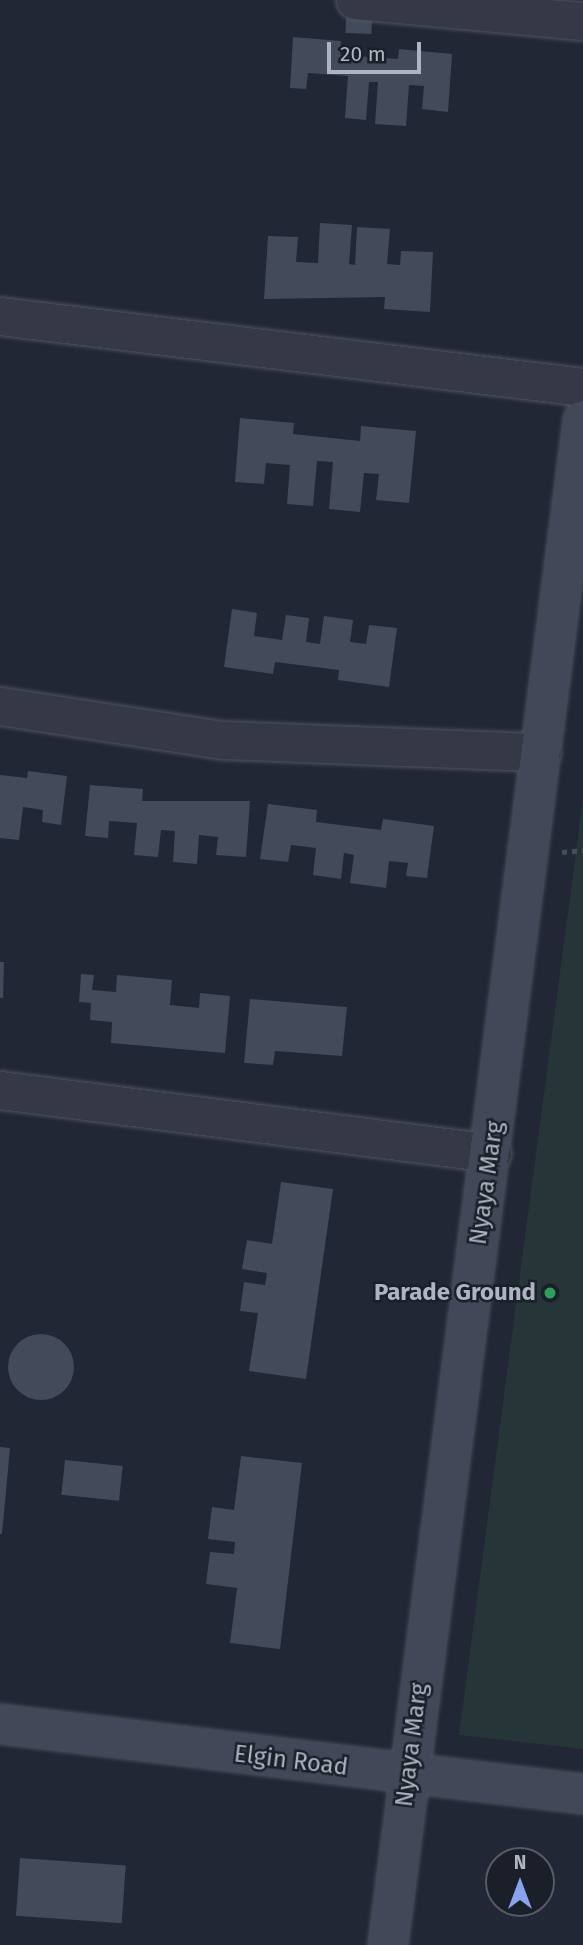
<!DOCTYPE html>
<style>
body{margin:0}
#map{position:relative;width:583px;height:1945px;overflow:hidden;background:#212734;font-family:"Fira Sans",sans-serif}
div>[style]{position:absolute}
.green>*{inset:0;background:#263538}
.building>*{inset:0;background:#434a59;transform-origin:0 0}
.round{border-radius:50%}
.path>*{height:4.5px;margin-top:-2.25px;transform-origin:0;background:repeating-linear-gradient(90deg,#435055 0 5px,transparent 0 10px)}
.roads{filter:drop-shadow(0 0 2px #4f5460) drop-shadow(0 0 2px #4f5460)}
.street>*{height:37px;margin:-18.5px;padding:0 18.5px;transform-origin:18.5px;border-radius:18.5px;background:#343945}
.secondary>*{height:38px;margin:-19px;padding:0 19px;transform-origin:19px;border-radius:19px;background:#434858}
.dots>*{width:19px;height:19px;translate:-50% -50%;box-sizing:border-box;border:4px solid #1a1f29;border-radius:50%}
span{translate:-50% -50%;white-space:nowrap;text-align:center;line-height:1.15;-webkit-text-stroke:5px #1a1f29;paint-order:stroke}
.street-label{font-size:24px;color:#afb4c2}
.poi-label{font-size:24px;color:#afb4c2;font-weight:700}
.right{translate:-100% -50%;text-align:right}
.north{position:absolute;left:485px;top:1847px;width:70px;height:70px;box-sizing:border-box;background:#1a1f29;border:2px solid #565b66;border-radius:50%;rotate:0deg;font-size:19px;font-weight:700;line-height:28px;text-align:center;color:#afb4c2}
.north::after{content:'';display:block;margin:auto;width:24px;height:32px;background:#88a4ed;clip-path:polygon(50% 0,100% 100%,50% 72%,0 100%)}
.scale{position:absolute;left:327px;top:42px;width:94px;height:32px;box-sizing:border-box;border:4px solid #afb4c2;border-top:0;padding-left:9px;font-size:21px;line-height:24px;white-space:nowrap;color:#afb4c2;-webkit-text-stroke:5px #1a1f29;paint-order:stroke}
</style>
<div id="map">
<div class="green">
<i style="clip-path:polygon(583px 799px,583px 1749px,459px 1735px)"></i>
</div>
<div class="building">
<i style="left:346px;top:18px;width:26px;height:15px;rotate:2deg"></i>
<i style="clip-path:polygon(293px 37px,341px 41px,340px 55px,398px 59px,399px 49px,452px 54px,448px 112px,422px 109px,424px 86px,409px 85px,406px 126px,375px 124px,378px 82px,369px 82px,366px 120px,345px 118px,348px 76px,308px 73px,306px 89px,290px 88px)"></i>
<i style="clip-path:polygon(320px 223px,352px 225px,349px 264px,355px 265px,357px 227px,390px 229px,387px 264px,400px 265px,401px 251px,433px 252px,430px 312px,384px 309px,385px 297px,264px 299px,268px 236px,298px 237px,296px 262px,318px 263px)"></i>
<i style="clip-path:polygon(240px 418px,294px 423px,293px 434px,360px 441px,361px 426px,416px 431px,409px 503px,376px 500px,379px 474px,364px 473px,360px 512px,329px 509px,333px 462px,317px 461px,313px 506px,287px 504px,290px 465px,266px 463px,264px 484px,235px 482px)"></i>
<i style="clip-path:polygon(232px 609px,257px 613px,254px 636px,282px 640px,286px 615px,309px 618px,306px 642px,320px 644px,324px 616px,353px 620px,350px 642px,366px 644px,369px 625px,397px 628px,389px 687px,338px 680px,339px 670px,275px 662px,273px 674px,224px 667px)"></i>
<i style="clip-path:polygon(28px 771px,67px 776px,61px 825px,42px 822px,43px 810px,23px 807px,19px 840px,0 838px,0 775px,27px 778px)"></i>
<i style="clip-path:polygon(90px 785px,143px 789px,142px 801px,250px 801px,246px 857px,216px 855px,218px 837px,199px 835px,197px 864px,173px 862px,175px 831px,161px 830px,158px 857px,134px 855px,137px 823px,109px 821px,108px 838px,85px 836px)"></i>
<i style="clip-path:polygon(268px 804px,317px 810px,316px 822px,381px 830px,383px 819px,434px 826px,427px 878px,406px 876px,408px 863px,389px 861px,386px 888px,350px 883px,354px 855px,344px 853px,341px 879px,313px 875px,316px 848px,291px 845px,288px 862px,260px 859px)"></i>
<i style="clip-path:polygon(0 962px,4px 962px,3px 998px,0 998px)"></i>
<i style="clip-path:polygon(81px 974px,94px 975px,92px 990px,116px 992px,117px 975px,172px 980px,170px 1005px,199px 1008px,200px 993px,230px 996px,225px 1053px,111px 1043px,112px 1022px,90px 1020px,91px 1003px,79px 1002px)"></i>
<i style="clip-path:polygon(250px 999px,347px 1007px,342px 1056px,275px 1051px,273px 1065px,244px 1063px)"></i>
<i style="clip-path:polygon(281px 1182px,333px 1189px,306px 1379px,249px 1371px,258px 1313px,240px 1311px,244px 1282px,265px 1285px,267px 1273px,242px 1269px,247px 1240px,272px 1244px)"></i>
<i class="round" style="left:8px;top:1334px;width:66px;height:66px"></i>
<i style="clip-path:polygon(0 1447px,10px 1448px,2px 1534px,0 1534px)"></i>
<i style="clip-path:polygon(241px 1456px,302px 1463px,280px 1649px,230px 1643px,237px 1588px,206px 1584px,210px 1552px,234px 1554px,235px 1542px,208px 1539px,212px 1507px,234px 1510px)"></i>
<i style="left:65px;top:1460px;width:58px;height:35px;rotate:6deg"></i>
<i style="left:20px;top:1858px;width:106px;height:58px;rotate:4deg"></i>
</div>
<div class="path">
<i style="left:562px;top:852px;width:21px;rotate:-5deg"></i>
</div>
<div class="roads">
<div class="street">
<i style="left:355px;top:0;width:229px;rotate:5.3deg"></i>
<i style="left:0;top:316px;width:587px;rotate:6.94deg"></i>
<i style="left:0;top:706px;width:226px;rotate:8.7deg"></i>
<i style="left:223px;top:740px;width:319px;rotate:2.2deg"></i>
<i style="left:0;top:1090px;width:496px;rotate:7.3deg"></i>
</div>
<div class="secondary">
<i style="left:0;top:1724px;width:587px;rotate:6.85deg"></i>
<i style="left:388px;top:1945px;width:1537px;rotate:-82.71deg"></i>
</div>
</div>
<div class="dots">
<i style="left:550px;top:1293px;background:#2e9e5b"></i>
</div>
<div class="street-label">
<span style="left:487px;top:1183px;rotate:-82deg">Nyaya Marg</span>
<span style="left:412px;top:1745px;rotate:-83deg">Nyaya Marg</span>
<span style="left:291px;top:1761px;rotate:7deg">Elgin Road</span>
</div>
<div class="poi-label">
<span class="right" style="left:536px;top:1293px">Parade Ground</span>
</div>
<div class="north">N</div>
<div class="scale">20 m</div>
</div>
